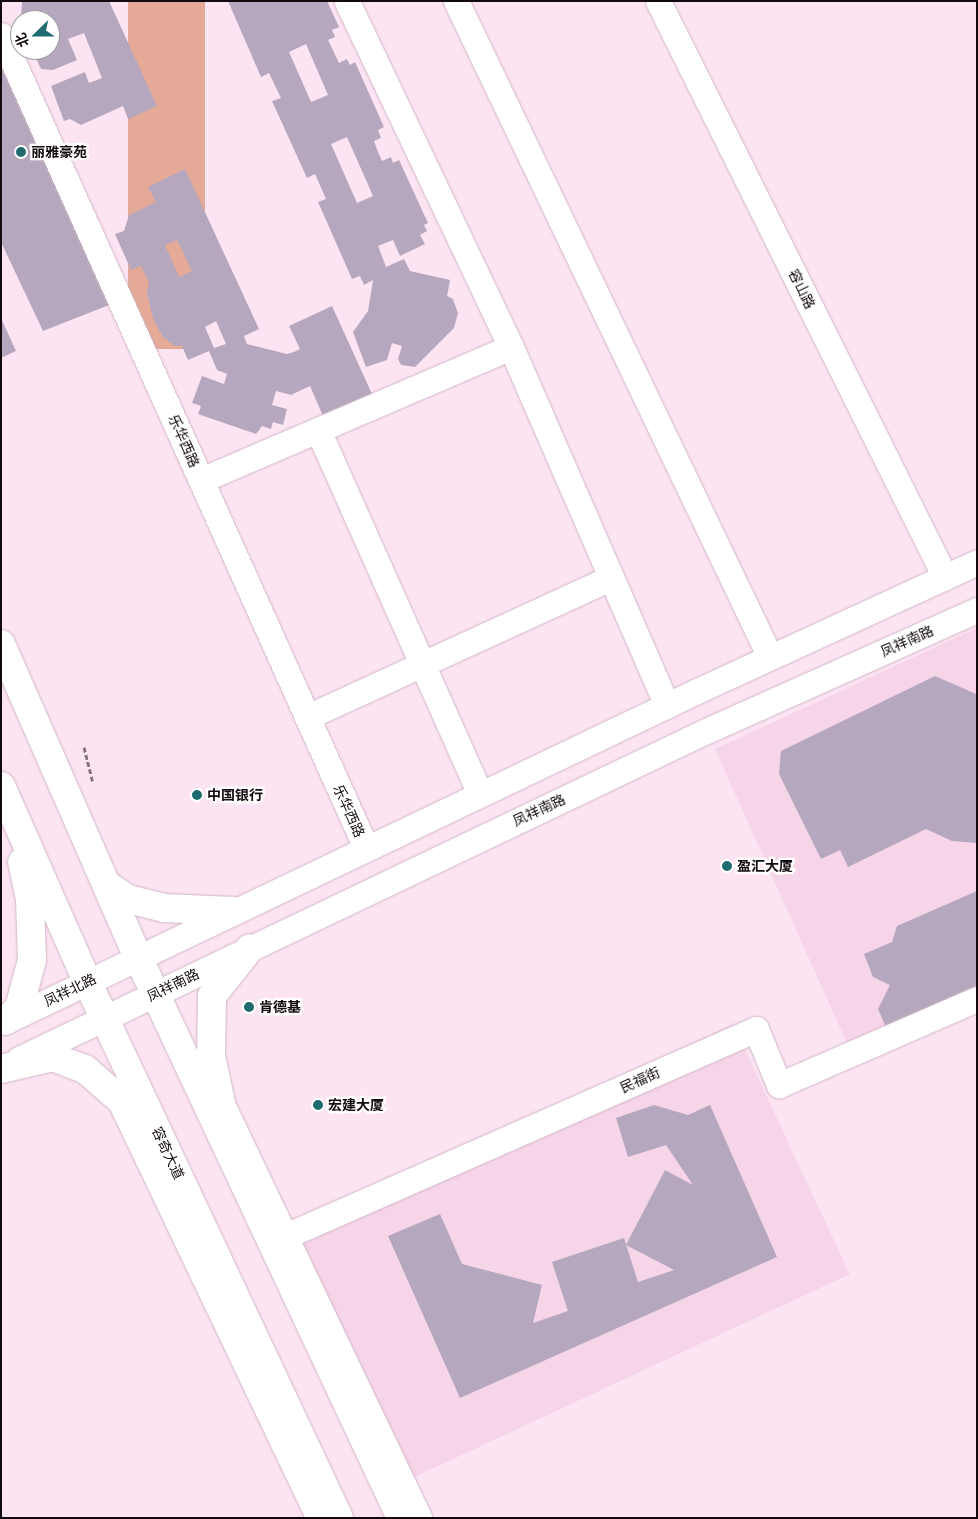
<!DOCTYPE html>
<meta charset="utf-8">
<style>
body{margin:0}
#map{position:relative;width:978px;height:1519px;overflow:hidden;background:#fde4f3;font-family:"Space Grotesk","Noto Sans SC",sans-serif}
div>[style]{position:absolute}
.built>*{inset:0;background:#f6d5e9;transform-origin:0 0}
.green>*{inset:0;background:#e4aa97;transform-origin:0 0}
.building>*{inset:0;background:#b5a7bd}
.path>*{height:3px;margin-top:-1.5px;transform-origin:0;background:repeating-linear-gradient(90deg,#85757f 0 5px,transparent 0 7.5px)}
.roads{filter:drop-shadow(0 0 1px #d0b7c6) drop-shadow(0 0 1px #d0b7c6)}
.minor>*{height:25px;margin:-12.5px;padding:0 12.5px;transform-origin:12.5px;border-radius:12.5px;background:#fff}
.major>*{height:28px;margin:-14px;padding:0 14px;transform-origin:14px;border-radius:14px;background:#fff}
.dots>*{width:14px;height:14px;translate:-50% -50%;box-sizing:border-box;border:2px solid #fff;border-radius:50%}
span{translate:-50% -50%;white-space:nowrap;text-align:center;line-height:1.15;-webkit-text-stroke:4.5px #fff;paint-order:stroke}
.poi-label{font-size:14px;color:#120a0f;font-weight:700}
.left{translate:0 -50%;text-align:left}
.street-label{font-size:14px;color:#120a0f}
.frame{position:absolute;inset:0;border:2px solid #120a0f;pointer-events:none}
.north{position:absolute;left:10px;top:10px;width:50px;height:50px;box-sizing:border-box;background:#fff;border:1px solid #a09d9f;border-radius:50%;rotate:248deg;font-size:14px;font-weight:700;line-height:20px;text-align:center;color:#120a0f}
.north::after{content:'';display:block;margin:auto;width:18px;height:22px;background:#1f6b6f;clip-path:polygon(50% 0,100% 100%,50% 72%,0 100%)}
</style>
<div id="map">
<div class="built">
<i style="clip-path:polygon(977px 628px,977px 1005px,854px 1059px,715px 749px)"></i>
<i style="left:733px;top:1024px;width:276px;height:483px;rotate:65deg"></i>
</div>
<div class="green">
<i style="left:128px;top:1px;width:77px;height:348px"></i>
</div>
<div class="building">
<i style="clip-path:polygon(22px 1px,109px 1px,157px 106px,128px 119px,123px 106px,81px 125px,70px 119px,64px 121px,51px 86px,85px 72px,89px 83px,102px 78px,84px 33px,68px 39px,77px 60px,53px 70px,41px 69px,32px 50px,50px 50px,50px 20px,21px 20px)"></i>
<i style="clip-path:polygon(evenodd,228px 1px,327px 1px,339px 27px,332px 30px,335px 37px,328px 40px,339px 63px,347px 59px,350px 65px,355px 62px,384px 127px,378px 130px,381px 138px,374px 141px,378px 152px,382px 161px,391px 157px,393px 163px,399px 160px,428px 223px,424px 225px,427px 231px,420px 235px,425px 244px,400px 256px,393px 240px,378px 246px,386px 267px,404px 259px,410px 271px,450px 280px,447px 296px,453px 299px,458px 313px,454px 328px,415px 367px,401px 365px,398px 359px,402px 346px,392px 343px,387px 360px,366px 367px,353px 332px,368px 311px,373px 280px,364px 285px,360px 276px,352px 279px,318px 202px,326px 199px,315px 174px,307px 178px,272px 101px,281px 98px,269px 73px,261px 77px,228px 1px,306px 44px,328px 95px,311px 102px,289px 52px,306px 44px,228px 1px,347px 137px,373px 196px,357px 203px,331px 144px,347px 137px)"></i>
<i style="clip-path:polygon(1px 61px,109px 305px,43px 331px,1px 242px)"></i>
<i style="clip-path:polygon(evenodd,185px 169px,259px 329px,244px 336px,247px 344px,287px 354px,294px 352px,300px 349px,289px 326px,332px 306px,372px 394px,323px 416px,310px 386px,291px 395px,276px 391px,272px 405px,287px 409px,283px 425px,273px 422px,271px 429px,262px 426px,256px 434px,198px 414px,201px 406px,192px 403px,202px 376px,224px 384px,227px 374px,217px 370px,209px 351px,188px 360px,182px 346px,175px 346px,163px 337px,153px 319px,147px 292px,149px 283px,141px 266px,131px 270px,115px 234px,124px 231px,129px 215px,156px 202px,148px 187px,185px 169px,177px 240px,192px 271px,179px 277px,165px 245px,177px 240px,185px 169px,216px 321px,226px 344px,214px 348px,205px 327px,216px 321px)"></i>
<i style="clip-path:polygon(1px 318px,16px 351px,1px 358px)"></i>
<i style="clip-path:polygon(935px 676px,976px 694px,977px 843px,952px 841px,926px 829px,848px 867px,840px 850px,821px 859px,779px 774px,781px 751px)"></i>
<i style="clip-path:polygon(977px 891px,977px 993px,889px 1034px,878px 1009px,890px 985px,873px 977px,864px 954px,892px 942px,897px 926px)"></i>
<i style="clip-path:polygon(654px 1105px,688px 1115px,710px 1105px,777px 1257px,460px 1398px,388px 1236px,440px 1214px,462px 1264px,542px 1285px,533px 1323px,568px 1311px,552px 1262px,624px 1238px,638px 1282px,674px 1270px,626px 1245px,665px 1170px,693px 1185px,666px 1145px,628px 1157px,616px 1118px)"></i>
</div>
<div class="path">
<i style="left:84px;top:747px;width:37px;rotate:76deg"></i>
</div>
<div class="roads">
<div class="minor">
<i style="left:456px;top:1px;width:727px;rotate:64.42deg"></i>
<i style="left:658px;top:1px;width:644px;rotate:63.51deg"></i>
<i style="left:1px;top:35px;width:891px;rotate:65.82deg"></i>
<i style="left:511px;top:347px;width:391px;rotate:66.5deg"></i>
<i style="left:318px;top:430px;width:398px;rotate:66deg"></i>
<i style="left:201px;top:480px;width:337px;rotate:-23.2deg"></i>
<i style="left:511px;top:347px;width:383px;rotate:-115.4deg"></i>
<i style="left:307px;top:717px;width:334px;rotate:-24.6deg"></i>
<i style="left:4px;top:1022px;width:768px;rotate:-25.53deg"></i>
<i style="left:697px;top:691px;width:308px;rotate:-24.7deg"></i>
<i style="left:19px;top:1059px;width:759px;rotate:-25.52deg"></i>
<i style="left:704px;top:732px;width:299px;rotate:-24.1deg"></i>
<i style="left:220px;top:1100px;width:463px;rotate:64.5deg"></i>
<i style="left:120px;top:1101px;width:462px;rotate:64.5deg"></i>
<i style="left:272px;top:1242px;width:529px;rotate:-23.75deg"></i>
<i style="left:756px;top:1029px;width:61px;rotate:67.7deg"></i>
<i style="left:779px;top:1085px;width:216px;rotate:-23.5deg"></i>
</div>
<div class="major">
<i style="left:1px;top:644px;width:342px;rotate:66.4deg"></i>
<i style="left:138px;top:957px;width:620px;rotate:64.88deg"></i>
<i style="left:1px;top:786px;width:213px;rotate:66.2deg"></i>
<i style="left:87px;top:981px;width:593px;rotate:64.86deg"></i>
<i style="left:107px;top:885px;width:25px;rotate:34deg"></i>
<i style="left:128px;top:899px;width:37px;rotate:14deg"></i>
<i style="left:164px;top:908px;width:69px;rotate:2.5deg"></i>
<i style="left:7px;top:1020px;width:17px;rotate:-45deg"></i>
<i style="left:19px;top:1008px;width:50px;rotate:-74.8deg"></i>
<i style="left:32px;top:960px;width:61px;rotate:-91.9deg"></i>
<i style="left:30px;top:899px;width:38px;rotate:-102deg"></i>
<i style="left:1px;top:1069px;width:53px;rotate:-13deg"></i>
<i style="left:53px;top:1057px;width:34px;rotate:21deg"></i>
<i style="left:85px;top:1069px;width:85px;rotate:41.2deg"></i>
<i style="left:223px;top:1112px;width:57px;rotate:-102.1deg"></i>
<i style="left:211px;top:1056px;width:60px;rotate:-89deg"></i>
<i style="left:212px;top:996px;width:61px;rotate:-51.6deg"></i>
</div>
</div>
<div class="dots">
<i style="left:21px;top:152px;background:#1f6b6f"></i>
<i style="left:197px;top:795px;background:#1f6b6f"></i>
<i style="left:727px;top:866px;background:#1f6b6f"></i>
<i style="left:249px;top:1007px;background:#1f6b6f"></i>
<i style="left:318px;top:1105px;background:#1f6b6f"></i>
</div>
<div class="poi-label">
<span class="left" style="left:31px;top:152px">丽雅豪苑</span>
<span class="left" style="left:207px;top:795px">中国银行</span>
<span class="left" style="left:737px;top:866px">盈汇大厦</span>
<span class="left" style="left:259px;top:1007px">肯德基</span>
<span class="left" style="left:328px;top:1105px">宏建大厦</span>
</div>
<div class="street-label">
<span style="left:802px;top:289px;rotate:64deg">容山路</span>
<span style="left:184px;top:441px;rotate:66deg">乐华西路</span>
<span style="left:907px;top:641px;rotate:-24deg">凤祥南路</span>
<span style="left:539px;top:810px;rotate:-25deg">凤祥南路</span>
<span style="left:349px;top:811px;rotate:66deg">乐华西路</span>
<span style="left:173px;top:985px;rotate:-26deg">凤祥南路</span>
<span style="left:70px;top:990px;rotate:-26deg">凤祥北路</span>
<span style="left:640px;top:1080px;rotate:-24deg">民福街</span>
<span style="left:168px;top:1153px;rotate:65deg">容奇大道</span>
</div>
<div class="frame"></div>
<div class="north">北</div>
</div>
